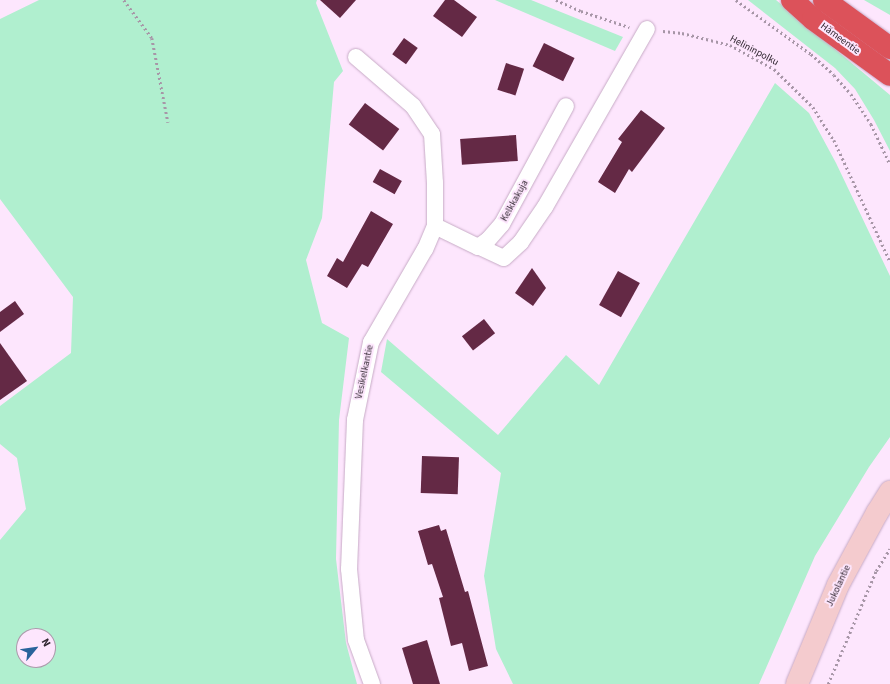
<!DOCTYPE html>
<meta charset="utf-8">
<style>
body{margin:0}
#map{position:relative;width:890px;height:684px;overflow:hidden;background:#fde6fd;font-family:"Source Sans 3",sans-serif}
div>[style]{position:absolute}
.green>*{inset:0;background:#b0efcf}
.building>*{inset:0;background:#642945;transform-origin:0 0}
.path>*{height:2.5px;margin-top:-1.25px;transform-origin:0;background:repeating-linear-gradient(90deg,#a796a7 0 2px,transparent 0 5px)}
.roads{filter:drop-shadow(0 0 1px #c7abc6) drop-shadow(0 0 1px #c7abc6)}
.street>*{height:16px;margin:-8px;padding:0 8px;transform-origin:8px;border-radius:8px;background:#fff}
.secondary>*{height:22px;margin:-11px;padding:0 11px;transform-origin:11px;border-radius:11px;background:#f4cbce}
.highway>*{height:22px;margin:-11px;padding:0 11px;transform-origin:11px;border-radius:11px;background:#dc525a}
span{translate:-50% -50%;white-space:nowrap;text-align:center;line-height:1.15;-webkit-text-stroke:4px #fde6fd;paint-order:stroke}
.street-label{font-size:10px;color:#302630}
.north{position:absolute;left:16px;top:628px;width:40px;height:40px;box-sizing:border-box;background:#fde6fd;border:1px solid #ab99ab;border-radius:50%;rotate:61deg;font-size:11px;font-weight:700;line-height:16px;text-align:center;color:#302630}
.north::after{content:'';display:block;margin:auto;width:14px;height:18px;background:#29639b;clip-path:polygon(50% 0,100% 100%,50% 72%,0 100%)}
</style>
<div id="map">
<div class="green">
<i style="clip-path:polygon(evenodd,39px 0,317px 0,316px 3px,343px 71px,334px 82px,322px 218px,306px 260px,322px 323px,349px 338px,339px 420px,336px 559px,346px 643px,357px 684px,0 684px,0 540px,26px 509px,17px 458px,0 444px,0 406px,71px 353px,73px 297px,0 199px,0 19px,39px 0,24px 636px,48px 636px,48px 660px,24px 660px,24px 636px)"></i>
<i style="clip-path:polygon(495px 0,531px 0,623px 37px,615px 51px)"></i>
<i style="clip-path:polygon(748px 0,776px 0,890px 95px,890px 151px,874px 120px,855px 89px,835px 68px)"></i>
<i style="clip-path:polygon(864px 0,890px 0,890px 15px)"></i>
<i style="clip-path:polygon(775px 83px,809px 113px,836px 163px,890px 276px,890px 437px,869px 467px,815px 556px,759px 684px,513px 684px,496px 649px,484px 576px,501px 473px,381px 372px,387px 339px,498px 435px,566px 355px,599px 385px)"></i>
</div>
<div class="building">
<i style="clip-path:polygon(320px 0,356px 0,340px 18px)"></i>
<i style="clip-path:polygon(445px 0,454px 0,477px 17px,462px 37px,433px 16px)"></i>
<i style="left:404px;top:38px;width:17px;height:20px;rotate:36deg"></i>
<i style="left:544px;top:43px;width:34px;height:26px;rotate:26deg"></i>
<i style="left:506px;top:63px;width:19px;height:28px;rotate:18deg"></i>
<i style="left:365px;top:103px;width:43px;height:27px;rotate:37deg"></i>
<i style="clip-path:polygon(641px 110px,665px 128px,632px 172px,629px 169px,615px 193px,598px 182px,622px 142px,618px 139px)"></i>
<i style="left:516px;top:135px;width:26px;height:56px;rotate:86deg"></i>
<i style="left:380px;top:169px;width:25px;height:15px;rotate:29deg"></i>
<i style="clip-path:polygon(371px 211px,393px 224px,368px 267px,362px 264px,347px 288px,327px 276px,337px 258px,343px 262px)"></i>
<i style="clip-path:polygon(532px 268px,546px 288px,533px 306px,515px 293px)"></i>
<i style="left:618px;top:271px;width:25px;height:39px;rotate:29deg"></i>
<i style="clip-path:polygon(15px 301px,24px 314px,0 332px,0 312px)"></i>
<i style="left:484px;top:319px;width:18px;height:28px;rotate:52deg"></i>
<i style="clip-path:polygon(0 343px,27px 381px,0 400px)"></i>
<i style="left:422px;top:456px;width:37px;height:37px;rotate:2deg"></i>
<i style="clip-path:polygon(439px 525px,441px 531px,446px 529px,465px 592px,468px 591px,488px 666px,469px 671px,462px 643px,451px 646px,439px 598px,443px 597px,432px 564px,428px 565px,418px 531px)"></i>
<i style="clip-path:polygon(427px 640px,440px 684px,413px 684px,402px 648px)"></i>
</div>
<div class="path">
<i style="left:124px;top:0;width:47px;rotate:53.6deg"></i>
<i style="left:152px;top:38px;width:86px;rotate:79.2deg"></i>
<i style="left:556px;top:0;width:27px;rotate:24deg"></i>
<i style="left:581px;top:11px;width:51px;rotate:18.4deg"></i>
<i style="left:736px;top:0;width:92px;rotate:35.8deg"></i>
<i style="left:811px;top:54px;width:31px;rotate:42deg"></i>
<i style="left:834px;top:75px;width:25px;rotate:48deg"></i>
<i style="left:851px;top:94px;width:36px;rotate:56deg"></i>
<i style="left:871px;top:124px;width:44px;rotate:64.6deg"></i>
<i style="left:663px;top:31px;width:19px;rotate:6deg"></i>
<i style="left:682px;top:33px;width:49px;rotate:14deg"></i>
<i style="left:730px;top:45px;width:50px;rotate:28.6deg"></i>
<i style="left:774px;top:69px;width:54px;rotate:44.3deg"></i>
<i style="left:813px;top:107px;width:39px;rotate:58deg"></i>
<i style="left:834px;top:140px;width:133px;rotate:65.2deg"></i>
<i style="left:828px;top:684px;width:123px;rotate:-67deg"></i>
<i style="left:876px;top:571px;width:26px;rotate:-58deg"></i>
</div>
<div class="roads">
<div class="street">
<i style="left:356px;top:57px;width:75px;rotate:40.7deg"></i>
<i style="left:413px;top:106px;width:34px;rotate:56deg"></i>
<i style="left:432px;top:134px;width:49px;rotate:86.5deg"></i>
<i style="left:435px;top:183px;width:43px;rotate:90deg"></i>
<i style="left:435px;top:226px;width:25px;rotate:113deg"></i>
<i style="left:425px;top:249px;width:108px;rotate:120.1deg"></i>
<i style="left:371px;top:342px;width:80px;rotate:101.6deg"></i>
<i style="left:355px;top:420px;width:149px;rotate:92.3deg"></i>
<i style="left:349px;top:569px;width:71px;rotate:84.4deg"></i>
<i style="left:356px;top:640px;width:47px;rotate:70deg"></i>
<i style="left:435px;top:226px;width:48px;rotate:26deg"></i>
<i style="left:478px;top:247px;width:12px;rotate:-35deg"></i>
<i style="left:488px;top:240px;width:21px;rotate:-49deg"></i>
<i style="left:502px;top:224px;width:134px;rotate:-61.5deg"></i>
<i style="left:480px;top:247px;width:26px;rotate:25deg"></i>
<i style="left:504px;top:258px;width:23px;rotate:-43deg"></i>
<i style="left:521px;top:242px;width:42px;rotate:-55.6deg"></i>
<i style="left:545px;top:207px;width:205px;rotate:-60.2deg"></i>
</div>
<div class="secondary">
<i style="left:797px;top:684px;width:107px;rotate:-67.5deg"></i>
<i style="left:838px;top:585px;width:82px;rotate:-61.6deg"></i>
<i style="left:877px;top:513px;width:25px;rotate:-58deg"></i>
</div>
<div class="highway">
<i style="left:792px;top:0;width:28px;rotate:42deg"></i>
<i style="left:813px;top:19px;width:95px;rotate:36deg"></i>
<i style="left:824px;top:0;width:82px;rotate:36deg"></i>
</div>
</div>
<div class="street-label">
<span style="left:840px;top:39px;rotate:36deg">Hämeentie</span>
<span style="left:754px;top:51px;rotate:28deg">Helininpolku</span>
<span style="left:515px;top:201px;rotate:-61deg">Kelkkakuja</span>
<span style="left:365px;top:372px;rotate:-78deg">Vesikelkantie</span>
<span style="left:839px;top:586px;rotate:-65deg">Jukolantie</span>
</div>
<div class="north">N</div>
</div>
